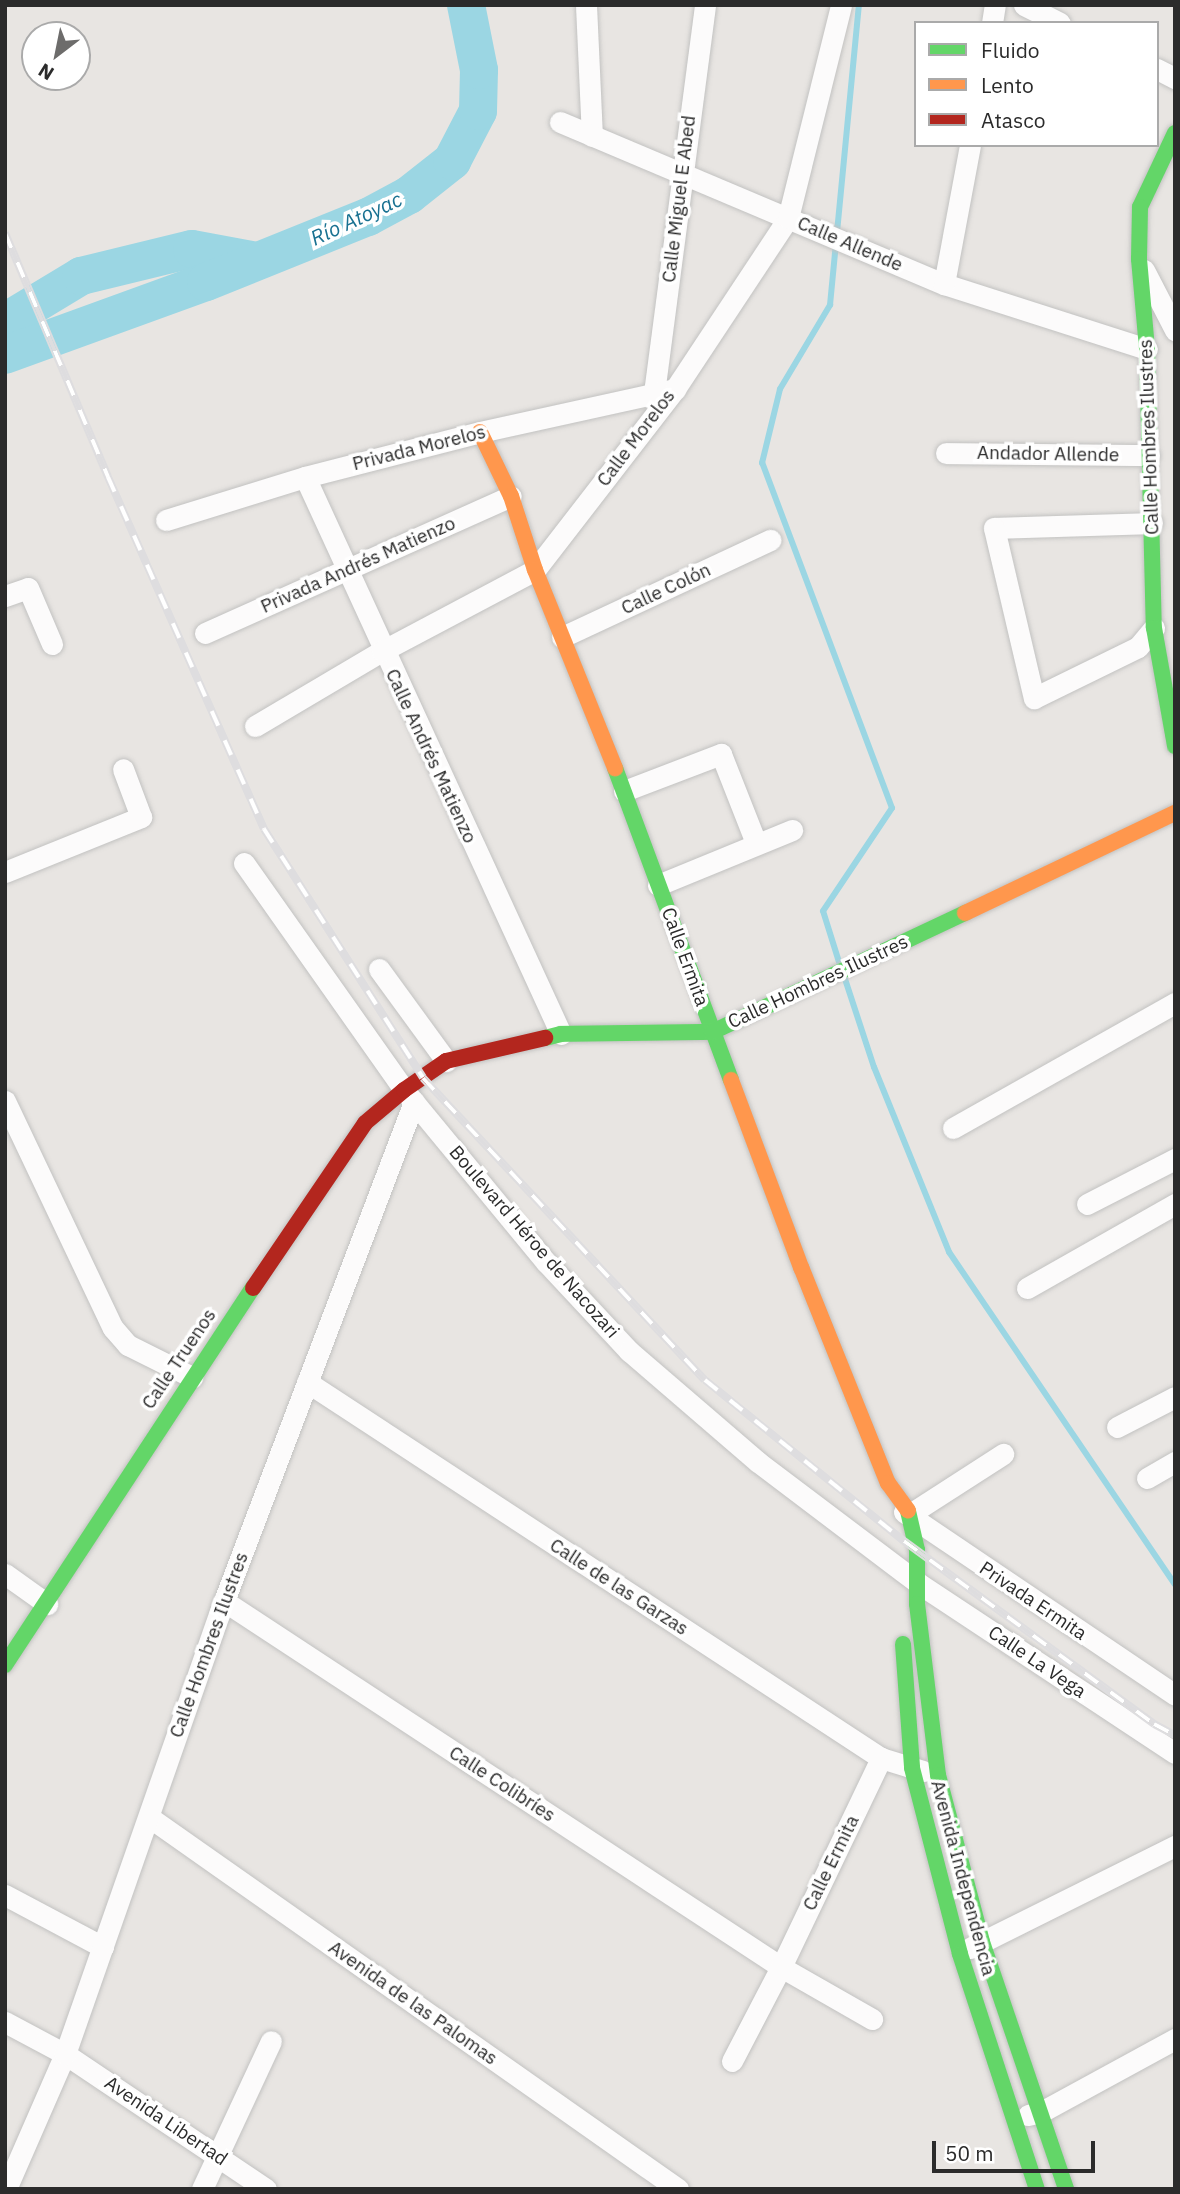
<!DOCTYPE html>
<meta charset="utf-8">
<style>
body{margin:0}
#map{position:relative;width:1180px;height:2194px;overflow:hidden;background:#e8e5e2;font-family:"IBM Plex Sans",sans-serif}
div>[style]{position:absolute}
.stream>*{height:6px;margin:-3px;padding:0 3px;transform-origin:3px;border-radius:3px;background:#9bd6e3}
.river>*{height:38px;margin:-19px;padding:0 19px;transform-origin:19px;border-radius:19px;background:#9bd6e3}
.roads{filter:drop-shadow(0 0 2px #c2c2c1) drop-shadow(0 0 2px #c2c2c1)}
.street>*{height:21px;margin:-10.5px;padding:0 10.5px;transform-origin:10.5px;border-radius:10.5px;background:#fcfbfb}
.fast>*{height:16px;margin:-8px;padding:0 8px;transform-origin:8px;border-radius:8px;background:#63d668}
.slow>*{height:16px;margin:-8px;padding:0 8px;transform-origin:8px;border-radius:8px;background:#ff974d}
.jam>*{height:16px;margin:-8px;padding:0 8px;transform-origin:8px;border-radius:8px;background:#b3261e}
.rail>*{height:8px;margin-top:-4px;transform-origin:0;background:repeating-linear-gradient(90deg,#fff 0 16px,#dedddf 0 32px);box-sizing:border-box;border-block:2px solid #dedddf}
span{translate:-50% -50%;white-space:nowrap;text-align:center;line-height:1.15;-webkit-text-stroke:7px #fff;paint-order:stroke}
.street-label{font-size:19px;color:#2b2b2b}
.water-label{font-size:21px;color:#197191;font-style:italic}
.frame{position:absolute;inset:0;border:7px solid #2b2b2b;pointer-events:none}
.legend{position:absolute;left:914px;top:21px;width:245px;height:126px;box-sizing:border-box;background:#fff;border:2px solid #aaa;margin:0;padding:9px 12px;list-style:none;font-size:21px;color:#2b2b2b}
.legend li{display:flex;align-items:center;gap:14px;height:35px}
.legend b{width:35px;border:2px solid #aaa}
.north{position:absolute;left:21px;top:21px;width:70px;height:70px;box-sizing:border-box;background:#fff;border:2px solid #aaa;border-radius:50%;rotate:212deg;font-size:19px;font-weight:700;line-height:28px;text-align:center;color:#2b2b2b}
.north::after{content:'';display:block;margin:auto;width:24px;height:32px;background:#6d6c6b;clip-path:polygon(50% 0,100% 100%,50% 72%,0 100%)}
.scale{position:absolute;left:932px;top:2141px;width:163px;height:32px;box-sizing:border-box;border:4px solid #2b2b2b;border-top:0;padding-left:9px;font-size:21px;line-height:24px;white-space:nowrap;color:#2b2b2b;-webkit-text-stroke:5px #fff;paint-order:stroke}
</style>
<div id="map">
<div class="stream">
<i style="left:839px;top:962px;width:53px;rotate:-107.4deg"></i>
<i style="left:823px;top:911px;width:124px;rotate:-56.2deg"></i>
<i style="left:892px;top:808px;width:369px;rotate:-110.6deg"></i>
<i style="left:762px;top:463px;width:76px;rotate:-76.3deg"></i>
<i style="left:780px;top:389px;width:98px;rotate:-59.2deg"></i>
<i style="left:830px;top:305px;width:301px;rotate:-84.5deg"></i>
<i style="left:845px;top:979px;width:93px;rotate:71.8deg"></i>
<i style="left:874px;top:1067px;width:200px;rotate:67.9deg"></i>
<i style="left:949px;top:1252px;width:402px;rotate:55.8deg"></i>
</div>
<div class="river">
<i style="left:5px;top:322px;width:89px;rotate:-31.2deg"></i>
<i style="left:81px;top:276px;width:114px;rotate:-13.7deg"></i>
<i style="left:192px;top:249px;width:66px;rotate:10.5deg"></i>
<i style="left:5px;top:355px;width:214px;rotate:-20deg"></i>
<i style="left:206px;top:282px;width:175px;rotate:-21.9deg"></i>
<i style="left:368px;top:217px;width:47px;rotate:-28.2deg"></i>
<i style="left:409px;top:195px;width:55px;rotate:-38.3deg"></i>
<i style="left:452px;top:161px;width:56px;rotate:-62.5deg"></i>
<i style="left:478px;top:111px;width:41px;rotate:-88.6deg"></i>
<i style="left:479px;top:70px;width:66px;rotate:-101.3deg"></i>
</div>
<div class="roads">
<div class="street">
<i style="left:586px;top:5px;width:131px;rotate:87.4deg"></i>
<i style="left:1024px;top:5px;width:40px;rotate:26.6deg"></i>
<i style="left:992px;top:23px;width:18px;rotate:-81deg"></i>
<i style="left:1157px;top:69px;width:20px;rotate:27deg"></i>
<i style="left:560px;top:122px;width:417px;rotate:22.9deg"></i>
<i style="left:944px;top:284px;width:213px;rotate:17.8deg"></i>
<i style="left:1144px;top:270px;width:68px;rotate:62.7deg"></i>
<i style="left:944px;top:284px;width:141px;rotate:-79.4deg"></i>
<i style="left:654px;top:393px;width:391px;rotate:-82.5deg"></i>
<i style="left:946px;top:453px;width:203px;rotate:0.6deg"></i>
<i style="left:305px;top:477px;width:613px;rotate:65.32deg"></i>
<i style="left:166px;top:520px;width:145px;rotate:-17.2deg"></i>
<i style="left:305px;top:477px;width:181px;rotate:-14.4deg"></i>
<i style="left:480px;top:432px;width:200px;rotate:-12.4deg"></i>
<i style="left:1152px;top:523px;width:158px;rotate:178.2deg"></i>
<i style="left:994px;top:528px;width:175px;rotate:76.8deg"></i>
<i style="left:1034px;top:698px;width:116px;rotate:-26.1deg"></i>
<i style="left:1138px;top:647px;width:25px;rotate:-50deg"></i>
<i style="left:5px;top:596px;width:24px;rotate:-19deg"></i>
<i style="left:28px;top:588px;width:61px;rotate:66.8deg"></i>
<i style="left:205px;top:633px;width:335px;rotate:-24.1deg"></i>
<i style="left:562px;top:637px;width:230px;rotate:-25deg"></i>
<i style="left:255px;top:726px;width:147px;rotate:-30.6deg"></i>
<i style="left:382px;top:651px;width:173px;rotate:-27.9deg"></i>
<i style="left:535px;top:570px;width:229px;rotate:-52.3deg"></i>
<i style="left:675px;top:389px;width:205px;rotate:-56.5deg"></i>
<i style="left:788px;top:218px;width:219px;rotate:-76deg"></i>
<i style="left:624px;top:791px;width:104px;rotate:-20.9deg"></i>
<i style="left:721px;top:754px;width:96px;rotate:68.5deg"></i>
<i style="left:244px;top:863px;width:278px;rotate:54.8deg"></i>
<i style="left:404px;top:1090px;width:223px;rotate:50.5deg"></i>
<i style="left:546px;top:1262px;width:122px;rotate:47deg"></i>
<i style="left:629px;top:1351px;width:170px;rotate:40.7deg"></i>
<i style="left:758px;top:1462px;width:201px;rotate:37.1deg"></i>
<i style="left:918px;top:1583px;width:308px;rotate:33.5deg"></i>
<i style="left:5px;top:872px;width:147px;rotate:-22deg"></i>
<i style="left:141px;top:817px;width:51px;rotate:-110.6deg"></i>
<i style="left:658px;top:885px;width:145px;rotate:-22.3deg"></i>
<i style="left:379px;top:969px;width:114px;rotate:53.9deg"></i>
<i style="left:5px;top:1101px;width:251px;rotate:64.6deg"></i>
<i style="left:113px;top:1328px;width:23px;rotate:49deg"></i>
<i style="left:128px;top:1345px;width:72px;rotate:26.6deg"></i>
<i style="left:953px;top:1128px;width:255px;rotate:-29.4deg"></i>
<i style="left:1087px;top:1204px;width:99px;rotate:-27.1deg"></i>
<i style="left:1027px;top:1288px;width:170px;rotate:-29.6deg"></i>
<i style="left:307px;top:1382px;width:686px;rotate:33.23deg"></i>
<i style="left:881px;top:1758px;width:44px;rotate:17.2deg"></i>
<i style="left:1117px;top:1427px;width:65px;rotate:-27.3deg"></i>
<i style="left:1147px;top:1478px;width:32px;rotate:-30deg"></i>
<i style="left:904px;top:1512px;width:327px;rotate:34deg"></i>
<i style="left:910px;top:1514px;width:111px;rotate:-32.8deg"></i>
<i style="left:5px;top:1574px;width:52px;rotate:35.5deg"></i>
<i style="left:224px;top:1601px;width:666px;rotate:33.31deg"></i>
<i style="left:781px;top:1967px;width:105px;rotate:29.7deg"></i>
<i style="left:149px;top:1817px;width:647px;rotate:35.12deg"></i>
<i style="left:5px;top:1895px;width:111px;rotate:28deg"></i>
<i style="left:970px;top:1948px;width:229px;rotate:-26.5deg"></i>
<i style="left:5px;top:2022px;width:68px;rotate:28.1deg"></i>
<i style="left:65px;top:2054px;width:242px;rotate:33.9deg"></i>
<i style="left:732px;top:2061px;width:106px;rotate:-62.5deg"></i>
<i style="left:781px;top:1967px;width:232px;rotate:-64.4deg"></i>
<i style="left:1028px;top:2115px;width:13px;rotate:-13deg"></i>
<i style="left:1041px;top:2112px;width:153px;rotate:-28.6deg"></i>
<i style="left:6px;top:2189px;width:147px;rotate:-66.4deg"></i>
<i style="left:65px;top:2054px;width:480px;rotate:-70.7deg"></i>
<i style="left:224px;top:1601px;width:534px;rotate:-69.16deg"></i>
<i style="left:202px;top:2189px;width:163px;rotate:-65deg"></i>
</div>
<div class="fast">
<i style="left:1175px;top:133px;width:82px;rotate:115.3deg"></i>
<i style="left:1140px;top:207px;width:52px;rotate:91.1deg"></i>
<i style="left:1139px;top:259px;width:90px;rotate:84.9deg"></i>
<i style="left:1147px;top:349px;width:279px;rotate:88.6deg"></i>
<i style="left:1154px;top:628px;width:120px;rotate:79.9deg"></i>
<i style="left:615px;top:768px;width:333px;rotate:69.6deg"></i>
<i style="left:545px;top:1038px;width:16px;rotate:-14deg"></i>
<i style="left:561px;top:1034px;width:151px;rotate:-0.8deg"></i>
<i style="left:712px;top:1032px;width:280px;rotate:-25.2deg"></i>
<i style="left:908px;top:1511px;width:40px;rotate:77deg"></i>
<i style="left:917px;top:1550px;width:54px;rotate:90deg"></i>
<i style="left:917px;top:1604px;width:172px;rotate:83deg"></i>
<i style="left:938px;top:1775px;width:173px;rotate:75.2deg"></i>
<i style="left:982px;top:1942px;width:261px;rotate:71.2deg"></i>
<i style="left:903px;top:1644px;width:124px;rotate:85.8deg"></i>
<i style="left:912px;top:1768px;width:192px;rotate:75.5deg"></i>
<i style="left:960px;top:1954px;width:247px;rotate:71.9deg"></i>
<i style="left:5px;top:1665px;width:451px;rotate:-56.7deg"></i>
</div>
<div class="slow">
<i style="left:480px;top:432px;width:71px;rotate:64.2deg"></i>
<i style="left:511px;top:496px;width:78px;rotate:72deg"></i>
<i style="left:535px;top:570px;width:214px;rotate:68deg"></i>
<i style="left:965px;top:913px;width:233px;rotate:-25.5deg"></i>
<i style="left:731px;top:1080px;width:200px;rotate:69.5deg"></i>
<i style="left:801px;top:1267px;width:233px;rotate:68.1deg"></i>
<i style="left:888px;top:1483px;width:34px;rotate:54deg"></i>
</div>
<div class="jam">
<i style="left:253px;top:1288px;width:199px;rotate:-55.8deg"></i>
<i style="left:365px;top:1123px;width:51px;rotate:-40.2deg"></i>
<i style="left:404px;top:1090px;width:51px;rotate:-34.6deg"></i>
<i style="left:446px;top:1061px;width:102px;rotate:-13.1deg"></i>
</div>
</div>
<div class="rail">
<i style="left:5px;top:233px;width:265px;rotate:67.1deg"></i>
<i style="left:108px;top:477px;width:385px;rotate:66.1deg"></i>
<i style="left:264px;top:829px;width:295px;rotate:57.4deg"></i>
<i style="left:423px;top:1078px;width:413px;rotate:47deg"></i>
<i style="left:705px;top:1380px;width:256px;rotate:39deg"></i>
<i style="left:904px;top:1541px;width:310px;rotate:36.2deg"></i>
<i style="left:1154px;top:1724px;width:24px;rotate:28deg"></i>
</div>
<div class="street-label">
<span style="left:679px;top:199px;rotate:-83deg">Calle Miguel E Abed</span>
<span style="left:850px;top:244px;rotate:23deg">Calle Allende</span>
<span style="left:1149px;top:437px;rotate:-92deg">Calle Hombres Ilustres</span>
<span style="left:636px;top:438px;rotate:-53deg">Calle Morelos</span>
<span style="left:419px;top:448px;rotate:-14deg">Privada Morelos</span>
<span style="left:1048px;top:454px;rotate:1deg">Andador Allende</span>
<span style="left:358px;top:565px;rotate:-24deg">Privada Andrés Matienzo</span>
<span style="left:666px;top:589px;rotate:-25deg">Calle Colón</span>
<span style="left:431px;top:756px;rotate:65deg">Calle Andrés Matienzo</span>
<span style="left:685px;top:957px;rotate:70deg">Calle Ermita</span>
<span style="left:818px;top:982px;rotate:-25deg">Calle Hombres Ilustres</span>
<span style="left:534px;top:1242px;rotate:49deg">Boulevard Héroe de Nacozari</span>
<span style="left:179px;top:1359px;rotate:-56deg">Calle Truenos</span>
<span style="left:619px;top:1587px;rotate:33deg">Calle de las Garzas</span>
<span style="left:1033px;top:1601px;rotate:34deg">Privada Ermita</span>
<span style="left:209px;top:1645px;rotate:-70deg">Calle Hombres Ilustres</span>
<span style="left:1037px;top:1662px;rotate:34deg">Calle La Vega</span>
<span style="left:502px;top:1784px;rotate:33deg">Calle Colibríes</span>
<span style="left:831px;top:1863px;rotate:-64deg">Calle Ermita</span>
<span style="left:963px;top:1878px;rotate:75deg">Avenida Independencia</span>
<span style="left:413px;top:2003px;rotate:35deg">Avenida de las Palomas</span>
<span style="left:166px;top:2121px;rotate:34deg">Avenida Libertad</span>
</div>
<div class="water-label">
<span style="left:356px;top:218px;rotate:-25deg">Río Atoyac</span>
</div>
<div class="frame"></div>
<ul class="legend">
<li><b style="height:9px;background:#63d668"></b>Fluido</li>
<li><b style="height:9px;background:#ff974d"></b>Lento</li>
<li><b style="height:9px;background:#b3261e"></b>Atasco</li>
</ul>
<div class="north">N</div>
<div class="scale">50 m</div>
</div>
